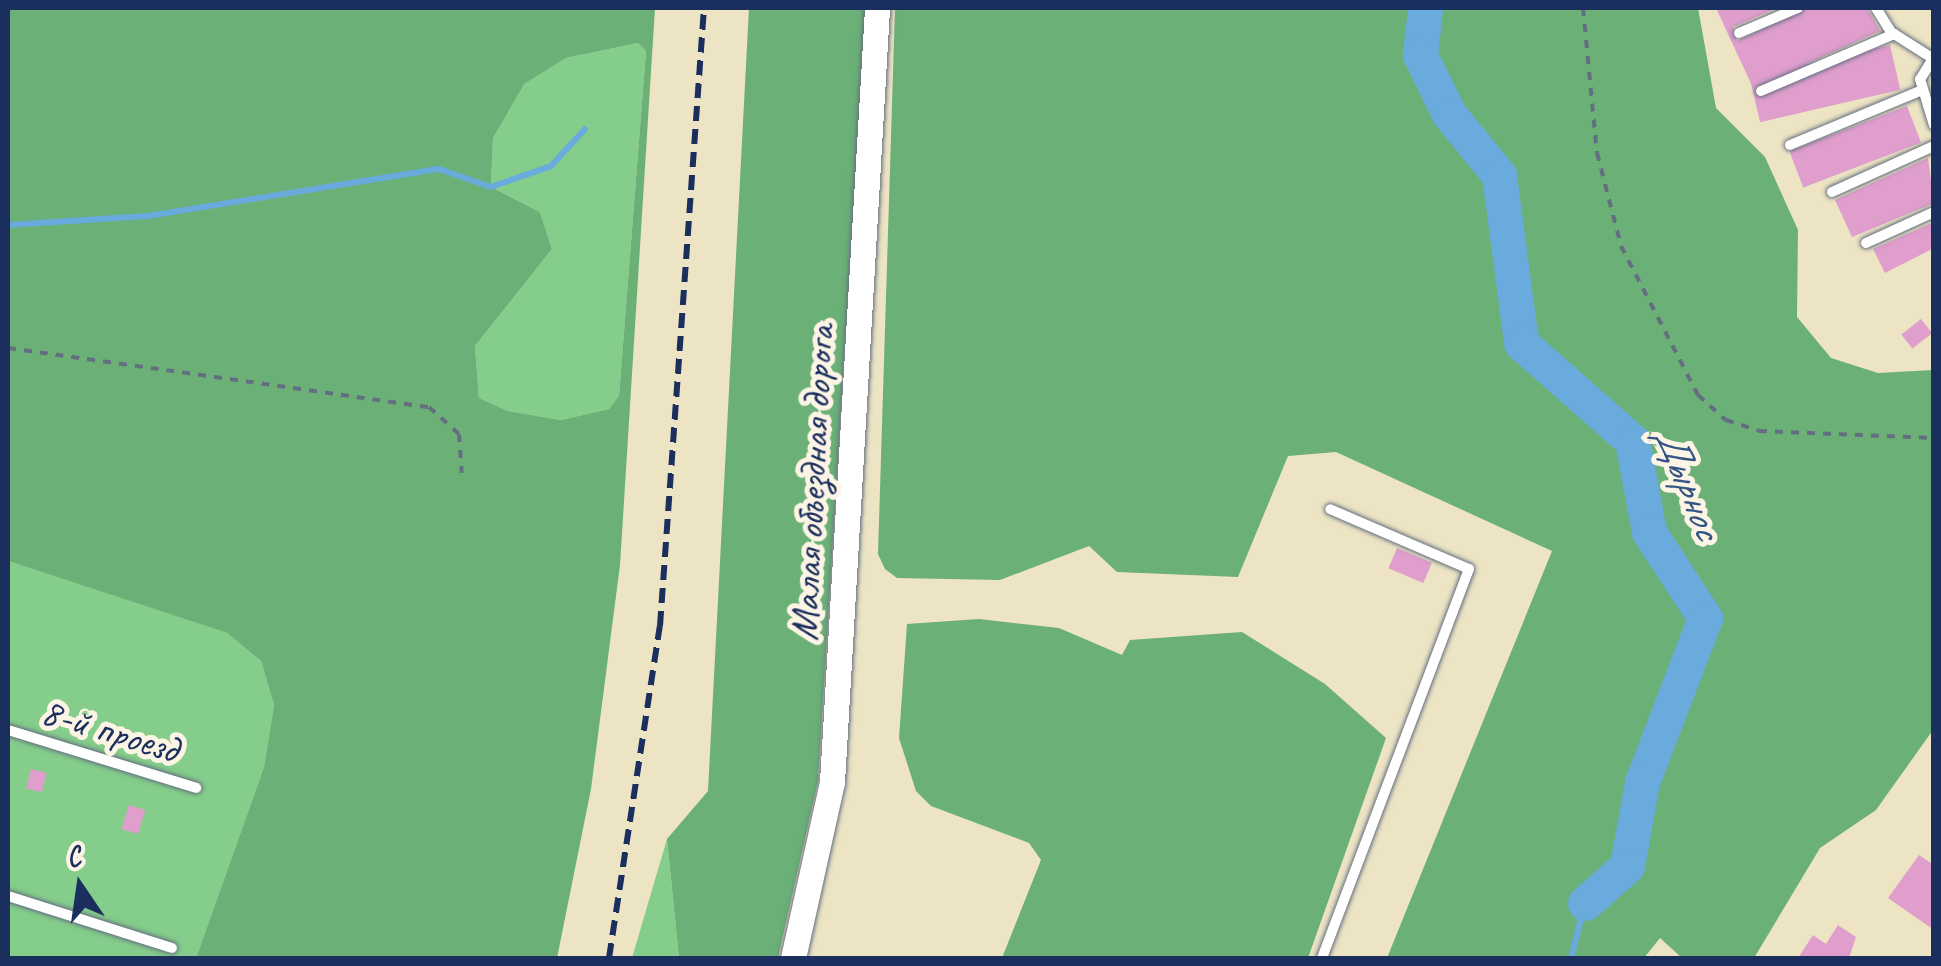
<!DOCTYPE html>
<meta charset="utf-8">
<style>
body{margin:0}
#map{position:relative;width:1941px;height:966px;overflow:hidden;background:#ece4c3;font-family:Caveat,sans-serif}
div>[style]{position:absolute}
.green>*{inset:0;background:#84cd8a}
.forest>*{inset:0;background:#6bb076}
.stream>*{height:6px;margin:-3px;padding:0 3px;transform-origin:3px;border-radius:3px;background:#69abdd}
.river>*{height:35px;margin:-17.5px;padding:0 17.5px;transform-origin:17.5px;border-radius:17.5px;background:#69abdd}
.building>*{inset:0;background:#df9ecc;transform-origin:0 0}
.path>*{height:4px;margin-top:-2px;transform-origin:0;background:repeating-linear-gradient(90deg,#646e81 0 8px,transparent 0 16px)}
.roads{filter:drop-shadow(0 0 2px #646e81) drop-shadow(0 0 2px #646e81)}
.service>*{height:10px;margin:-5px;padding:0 5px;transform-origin:5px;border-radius:5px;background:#fff}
.tertiary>*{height:25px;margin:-12.5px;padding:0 12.5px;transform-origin:12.5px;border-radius:12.5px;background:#fff}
.rail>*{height:6px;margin-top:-3px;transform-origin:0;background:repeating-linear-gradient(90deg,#1b2f5e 0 15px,transparent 0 23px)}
span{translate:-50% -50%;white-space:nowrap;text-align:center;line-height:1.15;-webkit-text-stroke:10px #fcf5e5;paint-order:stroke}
.street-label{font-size:40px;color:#1b2f5e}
.water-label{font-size:42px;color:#325484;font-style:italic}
.frame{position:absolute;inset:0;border:10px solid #1b2f5e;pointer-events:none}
.north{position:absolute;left:30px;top:836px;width:100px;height:100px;-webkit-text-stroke:8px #fcf5e5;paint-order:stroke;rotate:347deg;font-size:28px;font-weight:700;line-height:40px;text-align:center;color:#1b2f5e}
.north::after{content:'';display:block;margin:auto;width:35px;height:45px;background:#1b2f5e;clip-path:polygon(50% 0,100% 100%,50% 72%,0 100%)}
</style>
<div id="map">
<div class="green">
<i style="clip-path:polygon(638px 43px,646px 51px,619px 397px,609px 409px,561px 420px,508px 411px,479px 398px,475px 346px,552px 249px,540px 212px,491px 187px,493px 138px,523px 84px,566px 58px)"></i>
<i style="clip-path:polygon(8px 561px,227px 633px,261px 661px,274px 705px,264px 767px,196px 958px,8px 958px)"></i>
<i style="clip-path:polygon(667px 839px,679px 958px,632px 958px)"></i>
</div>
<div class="forest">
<i style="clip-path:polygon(evenodd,8px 8px,655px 8px,620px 565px,591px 789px,557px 958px,196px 958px,264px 767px,274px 705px,261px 661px,227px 633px,8px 561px,8px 8px,638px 43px,646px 51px,619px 396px,609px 409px,561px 420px,508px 411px,479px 398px,475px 346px,552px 249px,540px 212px,491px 187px,493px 138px,524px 84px,566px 58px,638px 43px)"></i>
<i style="clip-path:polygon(749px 8px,866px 8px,818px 781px,778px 958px,679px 958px,667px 839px,708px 791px)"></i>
<i style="clip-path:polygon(895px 8px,1698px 8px,1716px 108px,1765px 157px,1798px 230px,1797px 317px,1831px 358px,1878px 373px,1933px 370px,1933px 730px,1876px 810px,1820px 848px,1754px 958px,1682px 958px,1660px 938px,1644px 958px,1387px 958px,1552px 551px,1336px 452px,1288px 456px,1238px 577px,1117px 572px,1089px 546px,1000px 580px,897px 578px,885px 569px,878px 554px)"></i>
<i style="clip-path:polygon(979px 619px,1059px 628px,1122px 655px,1130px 640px,1242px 632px,1325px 684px,1386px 738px,1308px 958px,1002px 958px,1041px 860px,1029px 843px,931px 806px,916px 791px,899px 738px,907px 624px)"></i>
</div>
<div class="stream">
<i style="left:8px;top:225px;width:140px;rotate:-3.7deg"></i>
<i style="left:148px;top:216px;width:295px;rotate:-9.2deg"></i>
<i style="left:439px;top:169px;width:55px;rotate:19.1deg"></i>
<i style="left:491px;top:187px;width:64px;rotate:-19.3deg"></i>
<i style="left:551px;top:166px;width:50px;rotate:-47.4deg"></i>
<i style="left:1571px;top:958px;width:57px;rotate:-75.7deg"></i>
</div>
<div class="river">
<i style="left:1425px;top:8px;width:47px;rotate:96.1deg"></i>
<i style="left:1420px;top:55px;width:66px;rotate:63.8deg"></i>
<i style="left:1449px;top:114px;width:79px;rotate:50.7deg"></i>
<i style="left:1499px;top:175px;width:169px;rotate:82.5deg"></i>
<i style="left:1521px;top:343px;width:148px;rotate:41.4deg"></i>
<i style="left:1632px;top:441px;width:93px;rotate:79.4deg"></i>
<i style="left:1649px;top:532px;width:103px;rotate:56.9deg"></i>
<i style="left:1705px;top:618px;width:176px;rotate:111deg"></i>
<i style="left:1642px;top:782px;width:85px;rotate:100.1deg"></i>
<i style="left:1627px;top:866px;width:56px;rotate:138.6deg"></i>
</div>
<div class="building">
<i style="clip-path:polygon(1716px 8px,1777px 8px,1733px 27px,1737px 41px,1807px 8px,1867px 8px,1880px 31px,1753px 88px)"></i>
<i style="left:1890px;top:45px;width:46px;height:144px;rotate:77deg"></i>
<i style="left:1907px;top:106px;width:39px;height:126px;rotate:69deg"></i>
<i style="clip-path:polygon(1928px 158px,1934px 203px,1852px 237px,1835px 200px)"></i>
<i style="clip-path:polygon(1934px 222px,1934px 248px,1885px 273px,1873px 249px)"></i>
<i style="left:1921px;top:319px;width:18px;height:25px;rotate:52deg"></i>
<i style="left:1397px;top:548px;width:38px;height:22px;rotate:23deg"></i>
<i style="left:31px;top:769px;width:16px;height:20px;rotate:14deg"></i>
<i style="left:129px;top:805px;width:17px;height:25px;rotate:17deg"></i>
<i style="clip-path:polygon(1919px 855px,1934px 865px,1934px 930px,1888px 898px)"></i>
<i style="clip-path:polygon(1838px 925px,1856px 937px,1849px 958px,1798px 958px,1813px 935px,1826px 944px)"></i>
</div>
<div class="path">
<i style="left:1583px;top:8px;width:146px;rotate:84.5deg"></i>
<i style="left:1597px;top:153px;width:96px;rotate:75.5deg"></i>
<i style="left:1621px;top:246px;width:168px;rotate:62.7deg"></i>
<i style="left:1698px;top:395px;width:38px;rotate:42deg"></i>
<i style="left:1726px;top:420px;width:35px;rotate:18deg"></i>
<i style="left:1759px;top:431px;width:175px;rotate:2.3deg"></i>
<i style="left:8px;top:348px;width:425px;rotate:8deg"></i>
<i style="left:429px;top:407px;width:40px;rotate:42deg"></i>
<i style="left:459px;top:434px;width:39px;rotate:86deg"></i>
</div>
<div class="roads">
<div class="service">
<i style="left:1876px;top:8px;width:28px;rotate:58deg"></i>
<i style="left:1891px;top:32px;width:49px;rotate:32.4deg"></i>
<i style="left:1739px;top:33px;width:64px;rotate:-23deg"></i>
<i style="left:1934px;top:57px;width:26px;rotate:122deg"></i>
<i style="left:1920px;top:79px;width:48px;rotate:73.1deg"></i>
<i style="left:1761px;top:91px;width:145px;rotate:-23.2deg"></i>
<i style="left:1790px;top:145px;width:141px;rotate:-22.6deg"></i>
<i style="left:1832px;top:192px;width:112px;rotate:-24.3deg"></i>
<i style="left:1866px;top:243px;width:75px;rotate:-24.5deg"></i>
<i style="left:8px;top:730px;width:197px;rotate:17.1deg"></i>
<i style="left:8px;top:896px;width:172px;rotate:17.6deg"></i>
<i style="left:1322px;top:958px;width:416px;rotate:-69.3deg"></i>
<i style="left:1469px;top:569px;width:151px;rotate:-156.7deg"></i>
</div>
<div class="tertiary">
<i style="left:793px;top:958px;width:180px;rotate:-77.5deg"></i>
<i style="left:832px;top:782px;width:775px;rotate:-86.67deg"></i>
</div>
</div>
<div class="rail">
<i style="left:609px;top:958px;width:336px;rotate:-81.3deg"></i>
<i style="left:660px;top:626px;width:620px;rotate:-85.93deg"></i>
</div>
<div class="street-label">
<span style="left:812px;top:483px;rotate:-87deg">Малая объездная дорога</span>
<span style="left:110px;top:730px;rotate:17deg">8-й проезд</span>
</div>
<div class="water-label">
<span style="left:1688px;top:483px;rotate:68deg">Дырнос</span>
</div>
<div class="frame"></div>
<div class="north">С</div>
</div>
